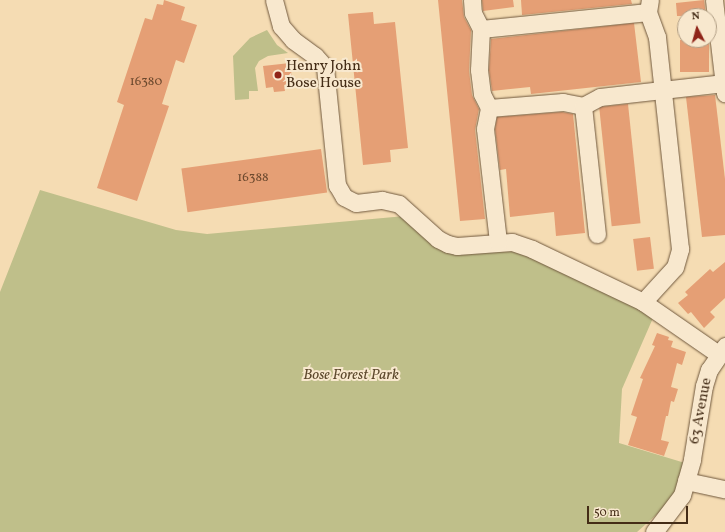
<!DOCTYPE html>
<style>
body{margin:0}
#map{position:relative;width:725px;height:532px;overflow:hidden;background:#f5dcb3;font-family:Vollkorn,serif}
div>[style]{position:absolute}
.green>*{inset:0;background:#bfbf8a}
.building>*{inset:0;background:#e59f75;transform-origin:0 0}
.roads{filter:drop-shadow(0 0 1px #70583d) drop-shadow(0 0 1px #70583d)}
.minor>*{height:17px;margin:-8.5px;padding:0 8.5px;transform-origin:8.5px;border-radius:8.5px;background:#f8e8ce}
.dots>*{width:11px;height:11px;translate:-50% -50%;box-sizing:border-box;border:2px solid #f8e8ce;border-radius:50%}
span{translate:-50% -50%;white-space:nowrap;text-align:center;line-height:1.15;-webkit-text-stroke:4px #f8e8ce;paint-order:stroke}
.number-label{font-size:13px;color:#6c492e}
.number-label span{-webkit-text-stroke-width:0}
.poi-label{font-size:15px;color:#442c16}
.left{translate:0 -50%;text-align:left}
.park-label{font-size:15px;color:#5d492d;font-style:italic}
.street-label{font-size:15px;color:#442c16}
.north{position:absolute;left:677px;top:8px;width:40px;height:40px;box-sizing:border-box;background:#f8e8ce;border:1px solid #b09d84;border-radius:50%;rotate:354deg;font-size:11px;font-weight:700;line-height:16px;text-align:center;color:#442c16}
.north::after{content:'';display:block;margin:auto;width:14px;height:18px;background:#8f2418;clip-path:polygon(50% 0,100% 100%,50% 72%,0 100%)}
.scale{position:absolute;left:587px;top:506px;width:101px;height:18px;box-sizing:border-box;border:2px solid #442c16;border-top:0;padding-left:5px;font-size:12px;line-height:14px;white-space:nowrap;color:#442c16;-webkit-text-stroke:3px #f8e8ce;paint-order:stroke}
</style>
<div id="map">
<div class="green">
<i style="clip-path:polygon(267px 30px,277px 45px,288px 53px,268px 56px,259px 61px,255px 68px,258px 91px,249px 91px,249px 99px,235px 100px,233px 56px,250px 38px)"></i>
<i style="clip-path:polygon(40px 190px,176px 230px,207px 234px,405px 216px,429px 241px,517px 250px,631px 304px,653px 318px,622px 389px,619px 443px,685px 463px,677px 489px,664px 508px,637px 532px,0 532px,0 292px)"></i>
</div>
<div class="building">
<i style="clip-path:polygon(164px 0,185px 7px,181px 20px,197px 25px,184px 63px,176px 60px,162px 104px,169px 106px,137px 201px,97px 188px,124px 105px,117px 102px,145px 18px,152px 20px,157px 4px,163px 5px)"></i>
<i style="clip-path:polygon(438px 0,462px 0,464px 17px,471px 30px,469px 71px,472px 95px,479px 109px,475px 130px,485px 219px,460px 221px)"></i>
<i style="clip-path:polygon(482px 0,513px 0,514px 7px,483px 11px)"></i>
<i style="clip-path:polygon(521px 0,631px 0,632px 4px,522px 15px)"></i>
<i style="clip-path:polygon(704px 0,706px 16px,677px 16px,676px 3px)"></i>
<i style="clip-path:polygon(373px 12px,374px 24px,395px 22px,408px 148px,390px 150px,391px 162px,363px 165px,348px 14px)"></i>
<i style="clip-path:polygon(634px 23px,641px 82px,531px 94px,530px 87px,492px 91px,489px 70px,491px 39px)"></i>
<i style="left:680px;top:40px;width:29px;height:32px"></i>
<i style="clip-path:polygon(290px 63px,293px 83px,284px 85px,285px 91px,274px 92px,273px 87px,266px 88px,263px 66px)"></i>
<i style="clip-path:polygon(715px 95px,725px 179px,725px 235px,702px 237px,686px 97px)"></i>
<i style="left:628px;top:104px;width:120px;height:29px;rotate:84deg"></i>
<i style="clip-path:polygon(562px 112px,573px 114px,585px 233px,556px 236px,554px 212px,510px 217px,506px 169px,500px 170px,495px 129px,497px 117px)"></i>
<i style="left:321px;top:149px;width:44px;height:141px;rotate:82deg"></i>
<i style="left:650px;top:237px;width:32px;height:17px;rotate:83deg"></i>
<i style="clip-path:polygon(725px 262px,725px 298px,710px 312px,715px 317px,704px 328px,691px 312px,688px 314px,678px 303px,688px 295px,685px 292px,710px 269px,713px 272px)"></i>
<i style="clip-path:polygon(657px 333px,669px 337px,668px 340px,673px 341px,671px 347px,686px 352px,682px 365px,677px 363px,671px 387px,678px 389px,674px 402px,671px 401px,668px 416px,666px 416px,661px 440px,669px 442px,664px 456px,628px 445px,637px 417px,631px 415px,643px 379px,640px 378px,655px 346px,652px 345px)"></i>
</div>
<div class="roads">
<div class="minor">
<i style="left:274px;top:0;width:27px;rotate:75deg"></i>
<i style="left:281px;top:26px;width:18px;rotate:49deg"></i>
<i style="left:293px;top:40px;width:27px;rotate:36deg"></i>
<i style="left:315px;top:56px;width:15px;rotate:48deg"></i>
<i style="left:325px;top:67px;width:119px;rotate:84.2deg"></i>
<i style="left:337px;top:185px;width:14px;rotate:60deg"></i>
<i style="left:344px;top:197px;width:13px;rotate:27deg"></i>
<i style="left:356px;top:203px;width:26px;rotate:-7deg"></i>
<i style="left:382px;top:200px;width:17px;rotate:13deg"></i>
<i style="left:399px;top:204px;width:52px;rotate:41.9deg"></i>
<i style="left:438px;top:239px;width:11px;rotate:27deg"></i>
<i style="left:448px;top:244px;width:9px;rotate:13deg"></i>
<i style="left:457px;top:246px;width:55px;rotate:-4.2deg"></i>
<i style="left:512px;top:242px;width:21px;rotate:19deg"></i>
<i style="left:532px;top:249px;width:123px;rotate:25.5deg"></i>
<i style="left:643px;top:302px;width:91px;rotate:34.7deg"></i>
<i style="left:472px;top:0;width:13px;rotate:86deg"></i>
<i style="left:473px;top:13px;width:18px;rotate:63deg"></i>
<i style="left:481px;top:29px;width:41px;rotate:92.8deg"></i>
<i style="left:479px;top:70px;width:24px;rotate:83deg"></i>
<i style="left:482px;top:94px;width:16px;rotate:63deg"></i>
<i style="left:489px;top:108px;width:74px;rotate:-4.6deg"></i>
<i style="left:563px;top:102px;width:20px;rotate:11deg"></i>
<i style="left:583px;top:106px;width:19px;rotate:-28deg"></i>
<i style="left:600px;top:97px;width:125px;rotate:-6.4deg"></i>
<i style="left:714px;top:0;width:94px;rotate:83.3deg"></i>
<i style="left:481px;top:29px;width:168px;rotate:-5.8deg"></i>
<i style="left:583px;top:106px;width:129px;rotate:83.8deg"></i>
<i style="left:489px;top:108px;width:21px;rotate:101deg"></i>
<i style="left:485px;top:129px;width:114px;rotate:83.4deg"></i>
<i style="left:643px;top:302px;width:47px;rotate:-47.6deg"></i>
<i style="left:675px;top:267px;width:19px;rotate:-74deg"></i>
<i style="left:680px;top:249px;width:213px;rotate:-96.2deg"></i>
<i style="left:657px;top:37px;width:27px;rotate:-110deg"></i>
<i style="left:648px;top:12px;width:12px;rotate:-81deg"></i>
<i style="left:686px;top:481px;width:40px;rotate:12deg"></i>
<i style="left:654px;top:532px;width:46px;rotate:-52.9deg"></i>
<i style="left:682px;top:495px;width:37px;rotate:-74deg"></i>
<i style="left:692px;top:459px;width:74px;rotate:-80.7deg"></i>
<i style="left:704px;top:386px;width:17px;rotate:-73deg"></i>
<i style="left:709px;top:370px;width:29px;rotate:-56deg"></i>
</div>
</div>
<div class="dots">
<i style="left:278px;top:75px;background:#8f2418"></i>
</div>
<div class="number-label">
<span style="left:146px;top:82px">16380</span>
<span style="left:253px;top:178px">16388</span>
</div>
<div class="poi-label">
<span class="left" style="left:286px;top:75px">Henry John<br>Bose House</span>
</div>
<div class="park-label">
<span style="left:351px;top:376px">Bose Forest Park</span>
</div>
<div class="street-label">
<span style="left:701px;top:411px;rotate:-79deg">63 Avenue</span>
</div>
<div class="north">N</div>
<div class="scale">50 m</div>
</div>
